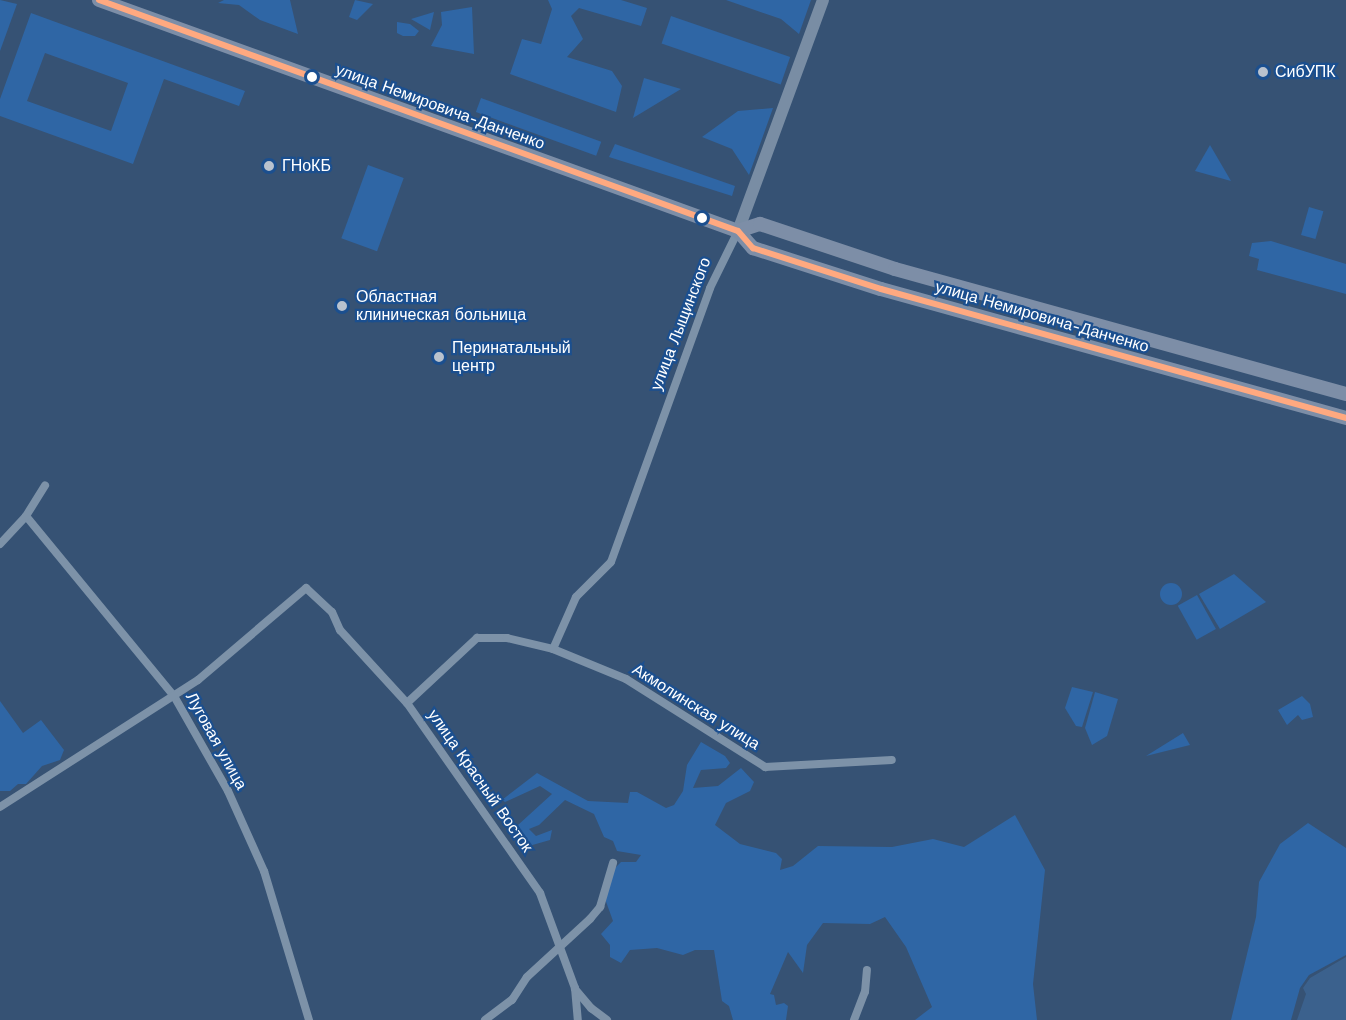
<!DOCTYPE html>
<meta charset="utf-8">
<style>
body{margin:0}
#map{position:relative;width:1346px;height:1020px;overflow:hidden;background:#365274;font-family:"Work Sans",sans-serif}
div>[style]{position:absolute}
.green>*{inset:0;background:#2f66a5;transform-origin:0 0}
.round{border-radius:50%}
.water>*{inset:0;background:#3b618d}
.street>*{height:8px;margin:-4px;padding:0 4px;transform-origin:4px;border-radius:4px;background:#7d92a8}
.secondary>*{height:12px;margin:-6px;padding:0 6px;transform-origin:6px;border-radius:6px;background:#798da4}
.primary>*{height:14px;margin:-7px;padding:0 7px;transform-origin:7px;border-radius:7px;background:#7d8ea7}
.bus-1>*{height:6px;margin:-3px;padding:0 3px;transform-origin:3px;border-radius:3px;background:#ffa980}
.dots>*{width:16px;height:16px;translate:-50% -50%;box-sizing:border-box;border:3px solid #1b4f8f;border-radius:50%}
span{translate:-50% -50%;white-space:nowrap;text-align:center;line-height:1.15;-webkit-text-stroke:4.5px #1b4f8f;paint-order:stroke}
.poi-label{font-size:16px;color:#fff}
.left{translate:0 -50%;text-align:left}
.street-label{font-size:16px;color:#fff}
</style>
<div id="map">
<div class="green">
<i style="clip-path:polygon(0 0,17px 4px,0 51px)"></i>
<i style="clip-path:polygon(224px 0,290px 0,298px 34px,260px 20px,239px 5px,218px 3px)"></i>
<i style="clip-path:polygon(355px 0,373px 4px,357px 20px,349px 17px)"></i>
<i style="clip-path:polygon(548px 0,621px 0,647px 8px,641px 26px,579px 8px,571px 16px,583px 39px,567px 57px,612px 71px,622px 86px,616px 112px,510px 74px,522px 39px,541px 44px,552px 9px)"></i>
<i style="clip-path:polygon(726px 0,811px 0,799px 34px,781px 19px)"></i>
<i style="clip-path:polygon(472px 7px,474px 54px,431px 46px,442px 25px,441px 12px)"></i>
<i style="clip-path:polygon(434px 12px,430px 30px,411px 19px)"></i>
<i style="clip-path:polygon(evenodd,31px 13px,245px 91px,239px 106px,164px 79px,133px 164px,0 116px,0 99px,31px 13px,45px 53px,128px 83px,111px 131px,27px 101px,45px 53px)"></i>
<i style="left:671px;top:16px;width:126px;height:29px;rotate:19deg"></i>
<i style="clip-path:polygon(397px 22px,410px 24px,419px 31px,415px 36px,403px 36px,397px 33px)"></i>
<i style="clip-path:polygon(644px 78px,681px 89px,633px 118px)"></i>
<i style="left:481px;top:98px;width:128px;height:15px;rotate:20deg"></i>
<i style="clip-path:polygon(773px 108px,749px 175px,732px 149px,702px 137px,738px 111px)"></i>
<i style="clip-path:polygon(615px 144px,735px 186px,732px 196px,609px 157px)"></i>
<i style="clip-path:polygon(1210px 145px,1231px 181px,1195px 171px)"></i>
<i style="left:368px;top:165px;width:38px;height:78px;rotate:20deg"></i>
<i style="left:1309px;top:207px;width:15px;height:29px;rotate:16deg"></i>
<i style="clip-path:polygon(1271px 241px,1346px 264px,1346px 294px,1257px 270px,1259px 259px,1249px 256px,1252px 243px)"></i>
<i style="clip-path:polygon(1234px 574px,1266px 602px,1220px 629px,1199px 594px)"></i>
<i class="round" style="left:1160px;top:583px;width:22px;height:22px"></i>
<i style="left:1197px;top:595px;width:39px;height:22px;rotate:61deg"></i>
<i style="clip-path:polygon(1072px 687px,1093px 692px,1082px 727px,1076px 726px,1065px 708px)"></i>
<i style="clip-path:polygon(1095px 692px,1118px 699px,1107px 736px,1092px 745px,1085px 728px)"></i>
<i style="clip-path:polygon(1302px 696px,1310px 704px,1313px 717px,1302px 720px,1298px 715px,1287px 725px,1278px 710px)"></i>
<i style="clip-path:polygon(0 701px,23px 733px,41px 720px,64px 750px,60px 760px,42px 766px,26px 784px,18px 784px,10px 791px,0 791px)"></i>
<i style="clip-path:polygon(1183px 733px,1190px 745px,1146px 756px)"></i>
<i style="clip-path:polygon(701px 742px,725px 756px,730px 763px,726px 768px,701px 770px,693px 788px,718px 786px,741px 768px,754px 782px,750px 791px,726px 803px,715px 825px,740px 844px,776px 853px,782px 859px,780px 870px,793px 866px,818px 846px,892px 847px,933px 839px,964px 847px,1015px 815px,1045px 870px,1033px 984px,1037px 1020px,915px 1020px,932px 1007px,906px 947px,885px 917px,870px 924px,823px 923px,807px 945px,803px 973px,788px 952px,770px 994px,774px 995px,776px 1005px,784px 1003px,788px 1006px,786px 1020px,733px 1020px,729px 1006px,722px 1001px,714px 950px,695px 950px,683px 955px,657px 948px,630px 950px,621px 963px,610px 957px,610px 945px,601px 934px,613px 921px,604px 896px,611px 872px,621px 862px,636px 862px,641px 855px,617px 851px,613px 841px,604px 837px,594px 814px,565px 800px,539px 825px,529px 829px,536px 836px,552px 830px,550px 840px,529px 846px,524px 854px,510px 826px,518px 825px,552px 794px,540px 786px,505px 802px,502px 800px,537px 773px,588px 801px,628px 803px,630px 792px,637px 792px,666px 808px,674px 805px,683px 791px,687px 765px)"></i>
<i style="clip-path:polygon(1308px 823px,1346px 848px,1346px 955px,1309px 975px,1300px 988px,1291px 1020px,1231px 1020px,1256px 917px,1259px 882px,1280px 844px)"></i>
</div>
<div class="water">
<i style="clip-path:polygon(1346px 957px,1346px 1020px,1297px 1020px,1306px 994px,1303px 988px,1310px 978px)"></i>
</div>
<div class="street">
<i style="left:26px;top:516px;width:233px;rotate:50.6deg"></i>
<i style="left:174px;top:696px;width:109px;rotate:60.4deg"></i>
<i style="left:228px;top:791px;width:88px;rotate:65.8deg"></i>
<i style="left:264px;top:871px;width:156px;rotate:73.2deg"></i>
<i style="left:0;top:544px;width:38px;rotate:-47deg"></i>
<i style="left:26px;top:516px;width:36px;rotate:-58deg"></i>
<i style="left:553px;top:649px;width:57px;rotate:-66.1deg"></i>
<i style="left:576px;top:597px;width:49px;rotate:-45deg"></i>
<i style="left:611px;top:562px;width:291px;rotate:-70.1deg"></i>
<i style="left:710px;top:288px;width:64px;rotate:-63.8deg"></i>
<i style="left:407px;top:703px;width:96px;rotate:-42.9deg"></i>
<i style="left:477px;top:638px;width:30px"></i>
<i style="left:507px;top:638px;width:47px;rotate:13.4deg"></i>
<i style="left:553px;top:649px;width:79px;rotate:22.3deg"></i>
<i style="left:626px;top:679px;width:165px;rotate:32.3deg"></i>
<i style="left:765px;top:767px;width:127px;rotate:-3.2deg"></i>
<i style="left:0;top:807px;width:235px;rotate:-32.7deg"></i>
<i style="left:198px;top:680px;width:142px;rotate:-40.4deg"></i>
<i style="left:306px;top:588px;width:35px;rotate:43deg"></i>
<i style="left:332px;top:612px;width:20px;rotate:66deg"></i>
<i style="left:340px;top:630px;width:99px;rotate:47.5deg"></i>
<i style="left:407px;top:703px;width:232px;rotate:55deg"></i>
<i style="left:540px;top:893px;width:101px;rotate:69.8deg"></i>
<i style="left:575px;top:988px;width:32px;rotate:85deg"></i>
<i style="left:575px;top:989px;width:25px;rotate:50deg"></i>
<i style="left:591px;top:1008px;width:20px;rotate:37deg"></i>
<i style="left:485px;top:1020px;width:34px;rotate:-37deg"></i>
<i style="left:512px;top:1000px;width:27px;rotate:-57deg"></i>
<i style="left:527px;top:977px;width:86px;rotate:-42.6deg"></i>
<i style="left:590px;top:919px;width:16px;rotate:-50deg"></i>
<i style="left:600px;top:907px;width:46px;rotate:-73.5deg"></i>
<i style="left:854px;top:1020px;width:30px;rotate:-69deg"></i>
<i style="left:865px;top:992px;width:22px;rotate:-85deg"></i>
</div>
<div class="secondary">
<i style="left:738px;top:231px;width:246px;rotate:-69.8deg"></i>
</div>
<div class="primary">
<i style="left:99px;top:0;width:679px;rotate:19.88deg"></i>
<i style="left:738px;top:231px;width:23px;rotate:49deg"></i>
<i style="left:753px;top:248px;width:134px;rotate:17.8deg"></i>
<i style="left:881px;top:289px;width:483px;rotate:15.5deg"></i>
<i style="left:738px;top:231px;width:23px;rotate:-18deg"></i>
<i style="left:760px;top:224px;width:142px;rotate:18.4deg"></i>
<i style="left:895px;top:269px;width:468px;rotate:15.5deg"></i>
</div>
<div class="bus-1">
<i style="left:99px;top:0;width:679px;rotate:19.88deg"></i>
<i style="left:738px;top:231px;width:23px;rotate:49deg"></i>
<i style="left:753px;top:248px;width:134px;rotate:17.8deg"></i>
<i style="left:881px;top:289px;width:483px;rotate:15.5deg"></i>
</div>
<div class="dots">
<i style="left:1263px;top:72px;background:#b9c2ce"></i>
<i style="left:312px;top:77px;background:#fff"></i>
<i style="left:269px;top:166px;background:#b9c2ce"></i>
<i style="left:702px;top:218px;background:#fff"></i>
<i style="left:342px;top:306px;background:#b9c2ce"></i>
<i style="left:439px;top:357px;background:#b9c2ce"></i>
</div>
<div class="poi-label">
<span class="left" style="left:1275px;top:72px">СибУПК</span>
<span class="left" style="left:282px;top:166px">ГНоКБ</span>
<span class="left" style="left:356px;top:306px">Областная<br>клиническая больница</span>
<span class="left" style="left:452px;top:357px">Перинатальный<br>центр</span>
</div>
<div class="street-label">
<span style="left:440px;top:107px;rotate:20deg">улица Немировича-Данченко</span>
<span style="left:1042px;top:317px;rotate:16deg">улица Немировича-Данченко</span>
<span style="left:681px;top:324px;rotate:-69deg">улица Лыщинского</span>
<span style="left:696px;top:707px;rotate:32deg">Акмолинская улица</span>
<span style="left:216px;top:741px;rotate:61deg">Луговая улица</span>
<span style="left:480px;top:781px;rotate:55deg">улица Красный Восток</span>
</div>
</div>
